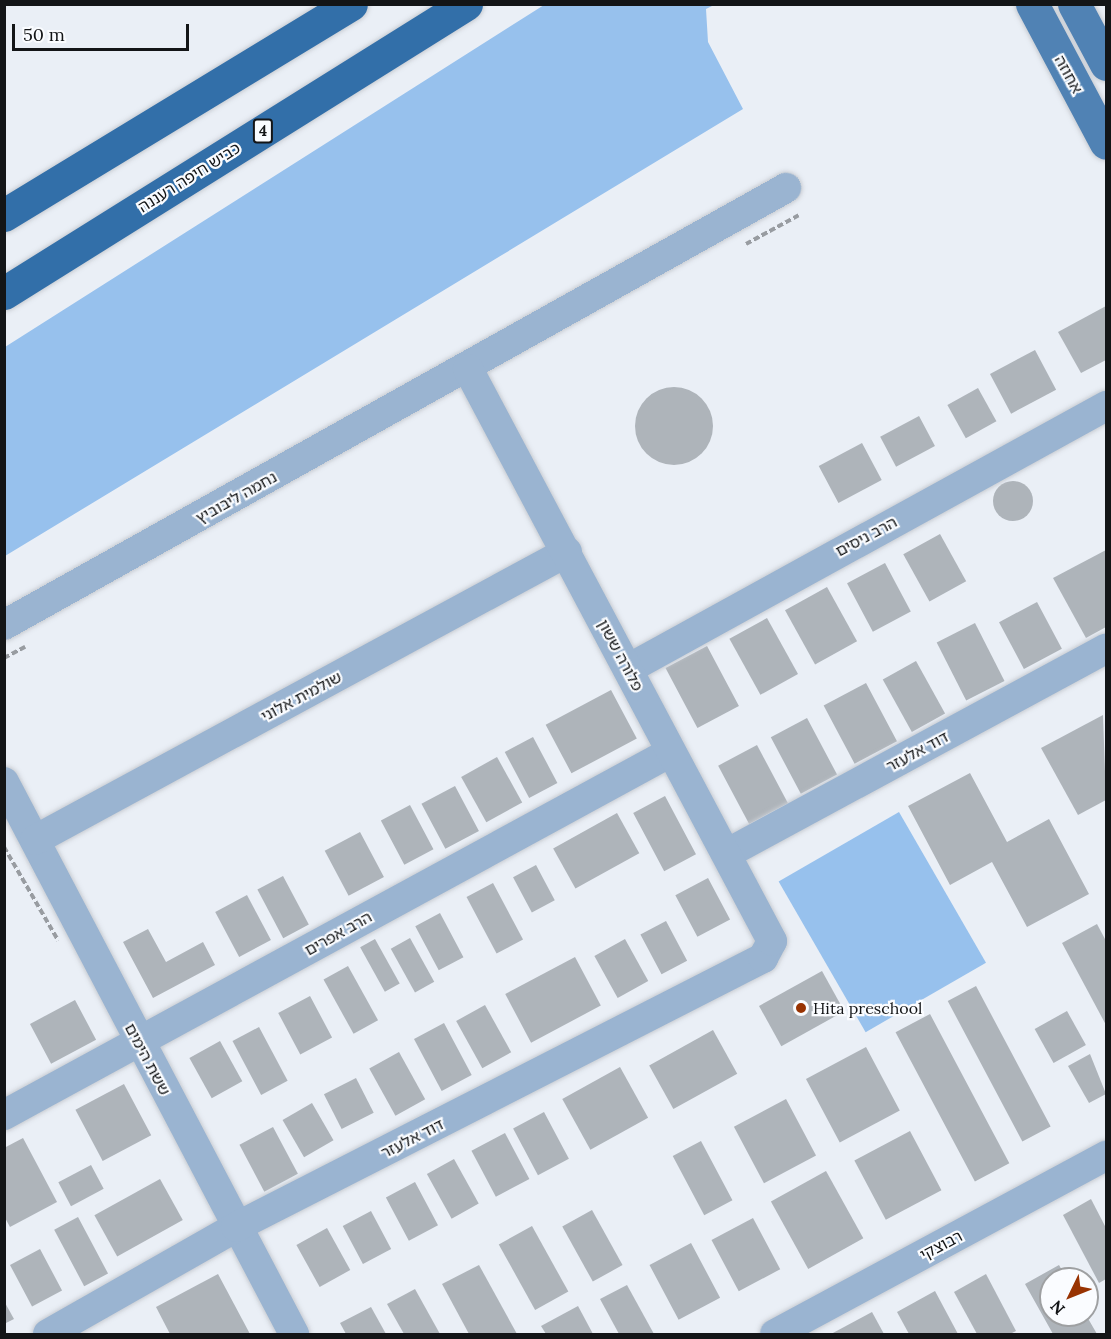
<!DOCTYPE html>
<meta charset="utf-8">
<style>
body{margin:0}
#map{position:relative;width:1111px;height:1339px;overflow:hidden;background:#eaeff6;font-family:Lora,"Noto Sans Hebrew",serif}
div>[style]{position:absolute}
.green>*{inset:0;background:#97c1ed;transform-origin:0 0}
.building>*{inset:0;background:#aeb4ba;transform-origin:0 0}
.round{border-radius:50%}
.path>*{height:4px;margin-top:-2px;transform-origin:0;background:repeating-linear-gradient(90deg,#989ca1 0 6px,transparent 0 9px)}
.roads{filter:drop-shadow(0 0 2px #c8ccd2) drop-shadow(0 0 2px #c8ccd2)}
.minor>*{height:30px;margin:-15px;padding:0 15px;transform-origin:15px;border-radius:15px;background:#9ab4d1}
.major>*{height:33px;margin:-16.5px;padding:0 16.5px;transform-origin:16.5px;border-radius:16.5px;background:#5082b4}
.highway>*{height:33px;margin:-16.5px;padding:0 16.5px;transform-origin:16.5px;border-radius:16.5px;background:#326fa9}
.dots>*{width:16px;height:16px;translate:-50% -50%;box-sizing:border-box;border:3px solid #fafcff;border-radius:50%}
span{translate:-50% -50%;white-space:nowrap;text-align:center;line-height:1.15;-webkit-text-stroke:4.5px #fafcff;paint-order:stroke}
.shield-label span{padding:2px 4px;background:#fafcff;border:2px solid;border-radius:4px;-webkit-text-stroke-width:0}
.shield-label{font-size:15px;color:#131517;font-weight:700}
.street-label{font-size:16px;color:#131517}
.poi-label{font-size:16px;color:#131517}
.left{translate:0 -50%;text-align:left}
.frame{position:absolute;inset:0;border:6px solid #131517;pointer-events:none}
.north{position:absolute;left:1039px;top:1267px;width:60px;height:60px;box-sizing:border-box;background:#fafcff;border:2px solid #9ea0a2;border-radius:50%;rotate:227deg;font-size:16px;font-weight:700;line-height:24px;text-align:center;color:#131517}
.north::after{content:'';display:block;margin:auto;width:21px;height:27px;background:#983302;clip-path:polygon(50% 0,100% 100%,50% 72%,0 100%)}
.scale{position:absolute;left:12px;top:24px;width:177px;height:27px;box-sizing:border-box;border:3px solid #131517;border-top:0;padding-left:8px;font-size:18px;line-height:21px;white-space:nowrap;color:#131517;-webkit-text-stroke:4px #fafcff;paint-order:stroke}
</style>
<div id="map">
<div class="green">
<i style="clip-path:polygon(544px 5px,714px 5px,706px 9px,708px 42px,743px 109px,5px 556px,5px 347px)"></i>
<i style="left:899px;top:812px;width:174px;height:139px;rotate:60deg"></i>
</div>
<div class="building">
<i style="clip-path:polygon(1106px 306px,1106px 360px,1081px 373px,1058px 332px)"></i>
<i style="left:1035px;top:350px;width:45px;height:51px;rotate:62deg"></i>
<i class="round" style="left:635px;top:387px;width:78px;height:78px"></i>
<i style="left:978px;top:388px;width:38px;height:35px;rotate:61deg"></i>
<i style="left:919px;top:416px;width:34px;height:44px;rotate:62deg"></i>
<i style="left:862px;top:443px;width:42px;height:49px;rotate:62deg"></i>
<i class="round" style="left:993px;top:481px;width:40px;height:40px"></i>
<i style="left:940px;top:534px;width:54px;height:42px;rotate:61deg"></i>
<i style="clip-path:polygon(1106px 550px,1106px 627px,1086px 638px,1053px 578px)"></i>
<i style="left:885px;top:563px;width:55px;height:43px;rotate:62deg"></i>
<i style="left:827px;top:587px;width:62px;height:48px;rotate:61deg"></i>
<i style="left:1037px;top:602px;width:53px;height:43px;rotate:62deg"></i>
<i style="left:767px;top:618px;width:64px;height:43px;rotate:61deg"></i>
<i style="left:975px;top:623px;width:65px;height:43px;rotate:63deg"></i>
<i style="left:707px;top:646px;width:68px;height:47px;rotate:62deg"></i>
<i style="left:916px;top:661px;width:60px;height:38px;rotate:61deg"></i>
<i style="left:866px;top:683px;width:66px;height:48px;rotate:62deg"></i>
<i style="left:611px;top:690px;width:55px;height:74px;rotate:62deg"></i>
<i style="clip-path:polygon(1103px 715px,1106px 800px,1078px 815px,1041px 748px)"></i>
<i style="left:807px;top:718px;width:64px;height:41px;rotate:62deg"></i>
<i style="left:533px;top:737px;width:52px;height:32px;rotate:62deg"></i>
<i style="left:757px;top:745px;width:66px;height:44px;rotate:62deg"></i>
<i style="left:497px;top:757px;width:52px;height:41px;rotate:61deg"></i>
<i style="clip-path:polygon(970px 773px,1007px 842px,1049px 819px,1089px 894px,1027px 927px,992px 862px,950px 885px,908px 806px)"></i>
<i style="left:455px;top:786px;width:51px;height:38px;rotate:62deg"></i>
<i style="left:665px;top:796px;width:66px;height:36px;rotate:62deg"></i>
<i style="left:410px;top:805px;width:50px;height:33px;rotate:62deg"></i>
<i style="left:617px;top:813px;width:46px;height:73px;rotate:61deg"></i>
<i style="left:360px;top:832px;width:51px;height:40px;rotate:62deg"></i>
<i style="left:536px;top:865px;width:40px;height:26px;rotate:62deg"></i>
<i style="left:283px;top:876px;width:55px;height:29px;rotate:62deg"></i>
<i style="left:708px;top:878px;width:47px;height:37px;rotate:62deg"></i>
<i style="left:493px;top:883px;width:64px;height:30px;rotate:62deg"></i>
<i style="left:247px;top:895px;width:51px;height:36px;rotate:62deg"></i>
<i style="left:440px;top:913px;width:50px;height:28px;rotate:62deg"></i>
<i style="left:666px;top:921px;width:45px;height:29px;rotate:62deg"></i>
<i style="clip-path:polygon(1097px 924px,1106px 941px,1106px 1025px,1062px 943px)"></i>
<i style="clip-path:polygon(148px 929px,166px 962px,203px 942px,215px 965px,153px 998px,123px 942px)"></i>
<i style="left:410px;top:938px;width:50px;height:22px;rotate:61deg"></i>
<i style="left:375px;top:939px;width:51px;height:17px;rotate:61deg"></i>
<i style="left:625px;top:939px;width:48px;height:35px;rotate:61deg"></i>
<i style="left:575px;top:957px;width:55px;height:79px;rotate:62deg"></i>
<i style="left:348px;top:966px;width:62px;height:28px;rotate:61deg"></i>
<i style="left:822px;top:971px;width:46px;height:72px;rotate:61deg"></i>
<i style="left:976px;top:986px;width:159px;height:32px;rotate:62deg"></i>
<i style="left:310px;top:996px;width:47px;height:36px;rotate:62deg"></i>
<i style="left:75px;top:1000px;width:45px;height:51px;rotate:62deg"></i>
<i style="left:485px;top:1005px;width:54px;height:33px;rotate:61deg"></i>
<i style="left:1067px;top:1011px;width:39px;height:37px;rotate:61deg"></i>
<i style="left:930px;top:1014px;width:169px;height:39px;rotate:62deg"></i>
<i style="left:444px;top:1023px;width:59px;height:34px;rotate:62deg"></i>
<i style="left:259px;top:1027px;width:61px;height:30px;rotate:62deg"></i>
<i style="left:713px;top:1030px;width:50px;height:73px;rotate:61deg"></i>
<i style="left:220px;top:1041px;width:46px;height:35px;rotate:61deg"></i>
<i style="left:866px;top:1047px;width:72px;height:68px;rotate:62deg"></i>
<i style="left:399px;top:1052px;width:54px;height:34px;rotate:61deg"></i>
<i style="clip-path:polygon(1090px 1054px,1106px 1094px,1089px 1103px,1068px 1066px)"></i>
<i style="left:620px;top:1067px;width:58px;height:66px;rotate:61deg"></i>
<i style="left:356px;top:1078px;width:39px;height:36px;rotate:63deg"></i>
<i style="left:124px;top:1084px;width:58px;height:55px;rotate:62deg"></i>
<i style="left:786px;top:1099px;width:64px;height:59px;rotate:62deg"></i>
<i style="left:312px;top:1103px;width:43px;height:34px;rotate:60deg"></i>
<i style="left:544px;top:1112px;width:53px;height:35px;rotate:62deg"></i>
<i style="left:273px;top:1127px;width:53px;height:38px;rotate:62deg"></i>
<i style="left:910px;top:1131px;width:67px;height:63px;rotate:62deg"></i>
<i style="left:505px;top:1133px;width:52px;height:38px;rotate:62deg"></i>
<i style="clip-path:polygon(23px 1138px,57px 1202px,10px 1227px,4px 1216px,4px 1148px)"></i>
<i style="left:701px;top:1141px;width:67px;height:32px;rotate:62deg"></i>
<i style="left:454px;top:1159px;width:51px;height:31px;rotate:61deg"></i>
<i style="left:91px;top:1165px;width:27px;height:37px;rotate:62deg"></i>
<i style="left:826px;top:1171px;width:77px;height:63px;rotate:61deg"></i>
<i style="left:160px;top:1179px;width:47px;height:75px;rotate:61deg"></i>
<i style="left:415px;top:1182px;width:49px;height:33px;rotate:62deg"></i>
<i style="clip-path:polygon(1091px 1199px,1106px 1228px,1106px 1279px,1099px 1283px,1063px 1215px)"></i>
<i style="left:592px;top:1210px;width:63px;height:34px;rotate:61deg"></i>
<i style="left:371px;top:1211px;width:43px;height:32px;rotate:62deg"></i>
<i style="left:78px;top:1217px;width:64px;height:27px;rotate:62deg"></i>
<i style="left:753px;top:1218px;width:58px;height:47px;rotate:62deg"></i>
<i style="left:532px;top:1226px;width:75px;height:38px;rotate:61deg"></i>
<i style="left:327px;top:1228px;width:48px;height:35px;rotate:61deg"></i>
<i style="left:691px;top:1243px;width:62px;height:47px;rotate:62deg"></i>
<i style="left:40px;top:1249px;width:47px;height:34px;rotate:62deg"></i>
<i style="clip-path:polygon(479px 1265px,517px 1334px,469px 1334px,442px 1284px)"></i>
<i style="clip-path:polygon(1059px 1265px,1067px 1279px,1051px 1279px,1051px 1315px,1086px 1315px,1097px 1334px,1053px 1334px,1025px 1284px)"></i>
<i style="clip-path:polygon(218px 1274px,250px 1334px,170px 1334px,156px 1307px)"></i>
<i style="clip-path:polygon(986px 1274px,1016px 1331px,1010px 1334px,977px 1334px,954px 1292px)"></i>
<i style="clip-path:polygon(627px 1285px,654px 1334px,619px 1334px,600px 1299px)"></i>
<i style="clip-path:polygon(415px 1289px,440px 1334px,404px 1334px,387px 1304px)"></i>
<i style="clip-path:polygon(935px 1291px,958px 1334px,909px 1334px,897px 1312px)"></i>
<i style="clip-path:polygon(4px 1301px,14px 1319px,4px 1324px)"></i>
<i style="clip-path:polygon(578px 1306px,593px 1334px,546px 1334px,541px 1326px)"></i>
<i style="clip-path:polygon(371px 1307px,386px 1334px,346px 1334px,340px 1323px)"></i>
<i style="clip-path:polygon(872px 1312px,884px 1334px,831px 1334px)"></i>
</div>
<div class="path">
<i style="left:746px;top:244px;width:60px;rotate:-28.7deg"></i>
<i style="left:4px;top:658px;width:24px;rotate:-28deg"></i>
<i style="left:4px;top:847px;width:108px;rotate:59.9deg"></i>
</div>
<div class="roads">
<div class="minor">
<i style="left:4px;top:625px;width:896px;rotate:-29.2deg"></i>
<i style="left:628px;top:669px;width:546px;rotate:-28.82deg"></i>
<i style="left:4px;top:782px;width:624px;rotate:62.28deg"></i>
<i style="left:35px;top:840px;width:605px;rotate:-28.43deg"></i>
<i style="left:728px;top:853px;width:430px;rotate:-28.4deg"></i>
<i style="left:4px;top:1115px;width:759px;rotate:-28.56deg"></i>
<i style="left:48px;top:1334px;width:216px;rotate:-29.6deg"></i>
<i style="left:236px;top:1227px;width:592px;rotate:-27.04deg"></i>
<i style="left:763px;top:958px;width:19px;rotate:-62deg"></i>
<i style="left:772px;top:941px;width:648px;rotate:-117.99deg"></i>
<i style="left:775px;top:1334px;width:376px;rotate:-28.3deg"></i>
</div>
<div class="major">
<i style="left:1032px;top:4px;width:157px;rotate:62deg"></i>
<i style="left:1074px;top:4px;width:68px;rotate:61.9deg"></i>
</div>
<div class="highway">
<i style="left:4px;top:215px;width:406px;rotate:-31.3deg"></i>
<i style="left:4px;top:293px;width:545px;rotate:-32.03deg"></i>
</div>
</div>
<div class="dots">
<i style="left:801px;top:1008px;background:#983302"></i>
</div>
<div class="shield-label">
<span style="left:263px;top:131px">4</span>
</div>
<div class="street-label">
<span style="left:1069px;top:74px;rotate:61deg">אחוזה</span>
<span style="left:189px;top:177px;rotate:-32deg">כביש חיפה רעננה</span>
<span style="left:236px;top:497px;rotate:-29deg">נחמה ליבוביץ</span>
<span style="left:866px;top:536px;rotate:-28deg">הרב ניסים</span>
<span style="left:621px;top:655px;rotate:62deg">פלורה ששון</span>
<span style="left:301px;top:696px;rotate:-28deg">שולמית אלוני</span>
<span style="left:917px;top:751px;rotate:-28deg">דוד אלעזר</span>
<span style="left:338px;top:933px;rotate:-29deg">הרב אפרים</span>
<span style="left:148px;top:1059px;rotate:62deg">ששת הימים</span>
<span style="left:412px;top:1138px;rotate:-27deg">דוד אלעזר</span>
<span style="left:941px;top:1245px;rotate:-28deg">רבוצקי</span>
</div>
<div class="poi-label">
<span class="left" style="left:813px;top:1008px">Hita preschool</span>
</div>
<div class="frame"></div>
<div class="north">N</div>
<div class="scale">50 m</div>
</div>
